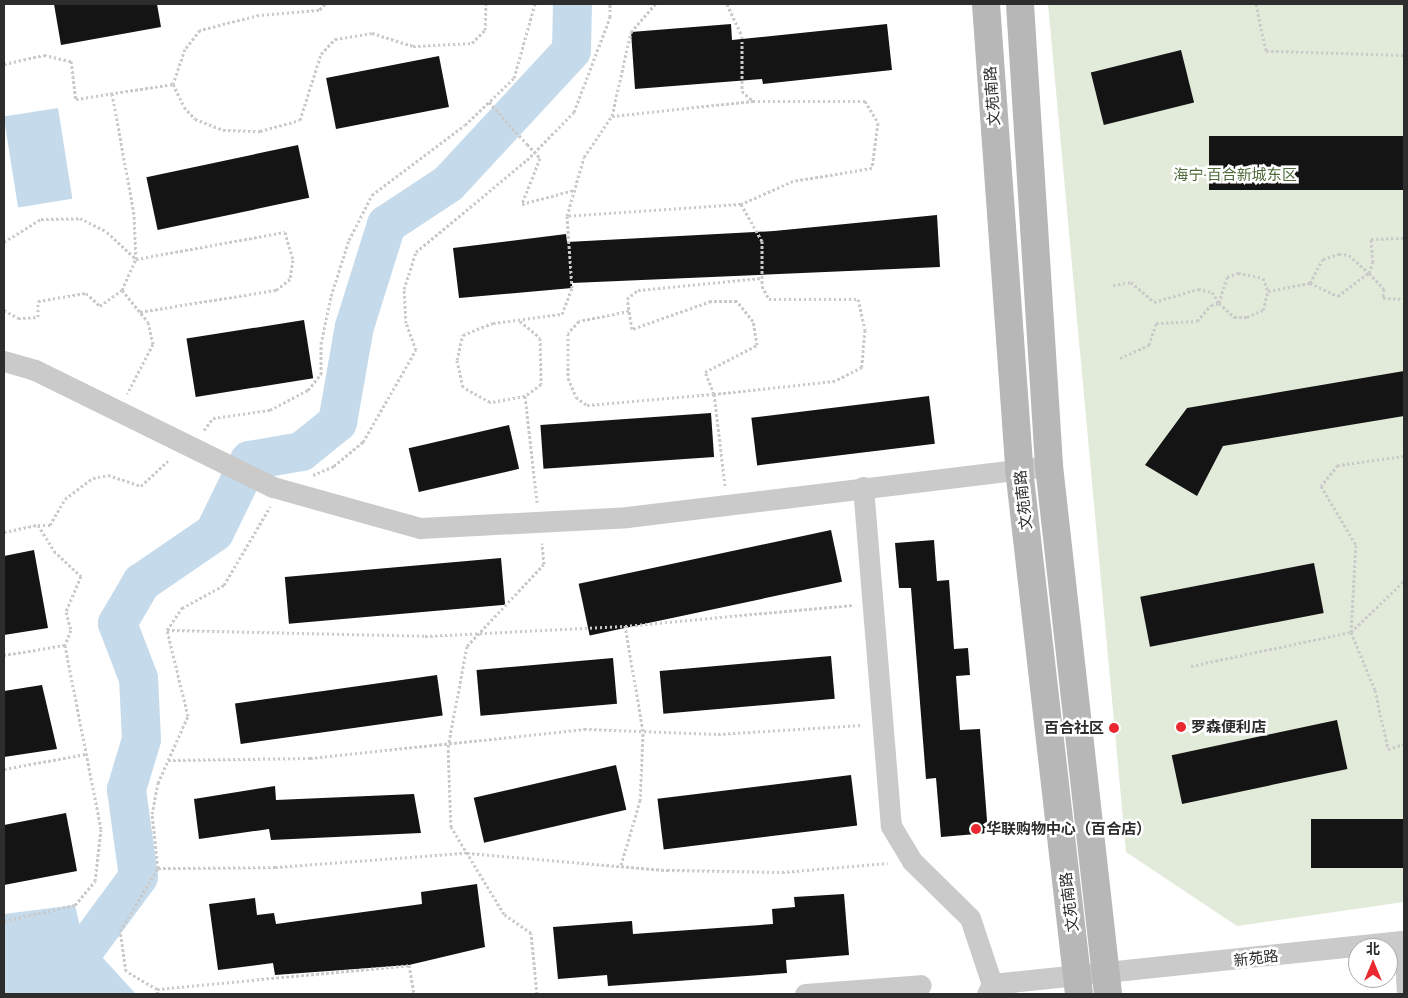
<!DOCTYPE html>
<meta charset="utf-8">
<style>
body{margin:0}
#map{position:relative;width:1408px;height:998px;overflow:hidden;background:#fff;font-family:Manrope,"Noto Sans SC",sans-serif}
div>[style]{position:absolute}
.green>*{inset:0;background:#e2ebda}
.water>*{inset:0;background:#c5dbec;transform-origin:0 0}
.river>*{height:39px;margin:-19.5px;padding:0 19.5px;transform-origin:19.5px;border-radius:19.5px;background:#c5dbec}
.building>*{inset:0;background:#141414;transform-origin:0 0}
.path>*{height:3px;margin-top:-1.5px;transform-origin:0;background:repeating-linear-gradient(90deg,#cacaca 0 2.5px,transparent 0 5px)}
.lane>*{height:10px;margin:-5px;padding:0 5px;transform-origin:5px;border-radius:5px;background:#cacaca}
.street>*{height:21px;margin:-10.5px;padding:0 10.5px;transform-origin:10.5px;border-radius:10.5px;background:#cacaca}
.secondary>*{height:28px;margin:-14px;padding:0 14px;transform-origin:14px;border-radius:14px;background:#b7b7b7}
.path-bridge>*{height:3px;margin-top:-1.5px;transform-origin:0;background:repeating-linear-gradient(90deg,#cacaca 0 2.5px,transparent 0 5px)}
.dots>*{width:14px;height:14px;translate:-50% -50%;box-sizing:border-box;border:2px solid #fff;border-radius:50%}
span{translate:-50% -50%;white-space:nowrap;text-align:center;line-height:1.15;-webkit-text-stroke:5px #fff;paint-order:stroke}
.street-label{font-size:15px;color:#2d2d2d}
.park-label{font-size:15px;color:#4e6939}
.poi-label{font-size:15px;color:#2d2d2d;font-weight:700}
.left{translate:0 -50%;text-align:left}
.right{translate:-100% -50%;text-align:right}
.frame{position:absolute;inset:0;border:5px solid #2d2d2d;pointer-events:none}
.north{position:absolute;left:1348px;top:938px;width:50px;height:50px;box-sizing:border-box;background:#fff;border:1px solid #ababab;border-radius:50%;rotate:0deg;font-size:14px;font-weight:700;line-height:20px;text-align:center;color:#2d2d2d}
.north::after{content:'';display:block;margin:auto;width:18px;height:22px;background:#e9292f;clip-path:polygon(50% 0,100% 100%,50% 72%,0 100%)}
</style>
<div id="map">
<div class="green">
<i style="clip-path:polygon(1048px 4px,1404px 4px,1404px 902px,1237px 926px,1126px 852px)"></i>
</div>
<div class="water">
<i style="left:58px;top:108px;width:92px;height:55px;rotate:81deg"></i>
<i style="clip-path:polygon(75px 905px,82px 935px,135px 993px,4px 994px,4px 914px)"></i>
</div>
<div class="river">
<i style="left:36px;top:994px;width:13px;rotate:-81deg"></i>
<i style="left:38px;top:981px;width:57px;rotate:-35.1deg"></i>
<i style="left:85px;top:948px;width:89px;rotate:-53.6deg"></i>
<i style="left:138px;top:876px;width:88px;rotate:-97.9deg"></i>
<i style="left:126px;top:789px;width:52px;rotate:-73.3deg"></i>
<i style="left:141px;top:739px;width:61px;rotate:-92.8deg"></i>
<i style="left:138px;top:678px;width:59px;rotate:-110.9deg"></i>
<i style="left:117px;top:623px;width:48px;rotate:-59.7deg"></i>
<i style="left:141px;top:582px;width:88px;rotate:-34.4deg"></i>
<i style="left:214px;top:532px;width:80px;rotate:-64.1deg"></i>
<i style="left:249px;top:460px;width:53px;rotate:-9.8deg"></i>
<i style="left:301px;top:451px;width:46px;rotate:-38.9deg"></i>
<i style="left:337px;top:422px;width:97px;rotate:-80deg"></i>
<i style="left:354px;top:326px;width:107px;rotate:-72.6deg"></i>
<i style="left:386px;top:224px;width:74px;rotate:-33.5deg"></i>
<i style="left:448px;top:183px;width:181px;rotate:-47.2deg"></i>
<i style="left:571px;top:50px;width:46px;rotate:-88.8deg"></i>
</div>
<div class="building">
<i style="clip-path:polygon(54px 4px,157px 4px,161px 27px,61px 45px)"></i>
<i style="clip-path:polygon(731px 24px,732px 40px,887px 24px,892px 70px,763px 84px,762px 79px,635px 89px,631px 32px)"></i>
<i style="left:1181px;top:50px;width:54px;height:93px;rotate:76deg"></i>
<i style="left:439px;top:56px;width:52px;height:115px;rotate:79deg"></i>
<i style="left:1404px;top:136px;width:54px;height:195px;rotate:90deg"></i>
<i style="left:298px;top:145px;width:54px;height:155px;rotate:78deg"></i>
<i style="clip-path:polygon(937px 215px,940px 267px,572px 283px,572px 288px,459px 298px,453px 248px,566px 234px,567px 242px,774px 231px)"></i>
<i style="left:304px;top:320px;width:59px;height:119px;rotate:81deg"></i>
<i style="clip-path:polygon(1404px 371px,1404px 416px,1223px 446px,1197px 496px,1145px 465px,1187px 408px)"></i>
<i style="left:929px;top:396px;width:48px;height:179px;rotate:83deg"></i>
<i style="left:711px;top:413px;width:44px;height:171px;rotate:86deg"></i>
<i style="left:509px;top:425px;width:45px;height:103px;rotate:77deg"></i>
<i style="left:831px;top:530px;width:53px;height:258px;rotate:78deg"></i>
<i style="clip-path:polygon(934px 540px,937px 581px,949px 580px,954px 649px,968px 648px,970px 675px,956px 676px,960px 730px,980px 729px,988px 833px,941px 837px,936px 778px,926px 779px,911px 588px,899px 588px,895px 543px)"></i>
<i style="clip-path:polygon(34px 550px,48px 628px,4px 635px,4px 556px)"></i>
<i style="left:501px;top:558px;width:47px;height:217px;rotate:85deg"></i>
<i style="left:1314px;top:563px;width:51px;height:177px;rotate:79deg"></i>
<i style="left:831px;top:656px;width:43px;height:172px;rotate:85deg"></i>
<i style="left:613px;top:658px;width:46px;height:137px;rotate:85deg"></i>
<i style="left:437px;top:675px;width:41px;height:204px;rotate:82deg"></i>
<i style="clip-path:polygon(42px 685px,57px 749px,4px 757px,4px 691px)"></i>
<i style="left:1337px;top:720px;width:50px;height:169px;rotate:78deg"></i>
<i style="left:616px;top:765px;width:46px;height:146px;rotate:77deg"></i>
<i style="left:851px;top:775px;width:51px;height:195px;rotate:83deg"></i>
<i style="clip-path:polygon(275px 786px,276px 800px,414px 794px,421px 833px,271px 840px,269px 829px,199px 839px,194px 799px)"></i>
<i style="clip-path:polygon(66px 813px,77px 871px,4px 885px,4px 825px)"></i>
<i style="left:1404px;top:819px;width:49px;height:93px;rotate:90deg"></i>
<i style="clip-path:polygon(477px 884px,485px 947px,409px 965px,275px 975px,273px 963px,218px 970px,209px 904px,255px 898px,257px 915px,274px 913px,276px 924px,422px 904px,421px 892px)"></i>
<i style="clip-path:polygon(844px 894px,849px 955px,786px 960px,787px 973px,608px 986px,607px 975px,558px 979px,553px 927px,632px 921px,633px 934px,773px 924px,772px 909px,795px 907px,794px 897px)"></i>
</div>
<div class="path">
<i style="left:325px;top:4px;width:8px;rotate:135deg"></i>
<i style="left:319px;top:10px;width:60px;rotate:175.2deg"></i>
<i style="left:259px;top:15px;width:61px;rotate:165.7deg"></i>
<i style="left:200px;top:30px;width:24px;rotate:128deg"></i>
<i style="left:185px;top:49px;width:37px;rotate:109deg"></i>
<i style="left:173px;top:84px;width:25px;rotate:64deg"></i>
<i style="left:184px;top:107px;width:16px;rotate:47deg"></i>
<i style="left:195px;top:119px;width:30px;rotate:21deg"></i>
<i style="left:223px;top:130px;width:37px;rotate:2deg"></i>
<i style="left:260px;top:131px;width:41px;rotate:-15.4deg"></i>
<i style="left:300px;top:120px;width:69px;rotate:-72.3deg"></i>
<i style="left:321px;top:54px;width:21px;rotate:-47deg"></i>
<i style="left:335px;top:39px;width:37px;rotate:-9deg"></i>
<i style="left:372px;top:33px;width:43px;rotate:17.6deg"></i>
<i style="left:413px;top:46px;width:59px;rotate:-2.9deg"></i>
<i style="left:472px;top:43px;width:18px;rotate:-45deg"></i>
<i style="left:485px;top:30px;width:26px;rotate:-88deg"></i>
<i style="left:727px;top:4px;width:35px;rotate:65deg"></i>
<i style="left:742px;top:36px;width:55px;rotate:90deg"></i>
<i style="left:742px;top:91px;width:15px;rotate:42deg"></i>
<i style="left:753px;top:101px;width:112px"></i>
<i style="left:865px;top:101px;width:26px;rotate:59deg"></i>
<i style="left:878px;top:123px;width:45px;rotate:97.6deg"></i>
<i style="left:872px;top:168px;width:80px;rotate:170.7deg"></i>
<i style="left:793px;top:181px;width:57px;rotate:156.1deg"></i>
<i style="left:741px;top:204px;width:174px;rotate:176.1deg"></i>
<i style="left:567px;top:216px;width:61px;rotate:-73.9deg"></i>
<i style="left:584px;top:157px;width:50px;rotate:-55.7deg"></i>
<i style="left:612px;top:116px;width:142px;rotate:-6.1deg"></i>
<i style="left:1256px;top:4px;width:48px;rotate:78deg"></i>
<i style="left:1266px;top:51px;width:138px;rotate:1.7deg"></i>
<i style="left:4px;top:64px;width:41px;rotate:-12.7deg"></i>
<i style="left:44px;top:55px;width:28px;rotate:13deg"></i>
<i style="left:71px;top:61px;width:38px;rotate:83deg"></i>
<i style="left:76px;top:99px;width:98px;rotate:-8.8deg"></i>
<i style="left:489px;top:102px;width:57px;rotate:47.9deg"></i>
<i style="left:612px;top:116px;width:86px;rotate:-77.3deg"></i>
<i style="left:631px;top:32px;width:37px;rotate:-49deg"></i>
<i style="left:540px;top:158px;width:49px;rotate:111.4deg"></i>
<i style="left:522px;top:204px;width:54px;rotate:-15.1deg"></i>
<i style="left:741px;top:204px;width:43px;rotate:60.4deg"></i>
<i style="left:762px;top:241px;width:45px;rotate:90deg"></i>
<i style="left:762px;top:286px;width:15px;rotate:62deg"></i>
<i style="left:769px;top:299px;width:89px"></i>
<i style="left:858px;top:299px;width:32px;rotate:77deg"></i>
<i style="left:865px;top:330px;width:37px;rotate:95deg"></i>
<i style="left:862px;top:367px;width:30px;rotate:153deg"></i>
<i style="left:835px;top:381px;width:122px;rotate:173.9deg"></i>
<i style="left:714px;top:394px;width:24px;rotate:-112deg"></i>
<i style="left:705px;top:372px;width:59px;rotate:-27.4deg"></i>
<i style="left:757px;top:345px;width:24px;rotate:-99deg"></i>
<i style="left:753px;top:321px;width:26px;rotate:-129deg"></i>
<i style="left:737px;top:301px;width:26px;rotate:180deg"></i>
<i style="left:711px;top:301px;width:84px;rotate:160.5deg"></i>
<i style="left:632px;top:329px;width:30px;rotate:-99deg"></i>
<i style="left:627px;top:299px;width:14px;rotate:-39deg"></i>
<i style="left:638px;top:290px;width:125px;rotate:-5.5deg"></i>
<i style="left:4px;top:242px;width:44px;rotate:-31.9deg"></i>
<i style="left:41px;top:219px;width:39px;rotate:-1deg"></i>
<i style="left:80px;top:218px;width:30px;rotate:27deg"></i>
<i style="left:107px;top:232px;width:40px;rotate:43deg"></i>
<i style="left:136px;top:259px;width:151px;rotate:-10.3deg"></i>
<i style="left:285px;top:232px;width:29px;rotate:74deg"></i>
<i style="left:293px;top:260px;width:19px;rotate:99deg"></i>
<i style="left:290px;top:279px;width:18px;rotate:142deg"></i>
<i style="left:276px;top:290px;width:139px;rotate:170.9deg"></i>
<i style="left:1310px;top:283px;width:31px;rotate:25deg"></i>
<i style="left:1338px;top:296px;width:39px;rotate:-37deg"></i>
<i style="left:1369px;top:273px;width:22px;rotate:47deg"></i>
<i style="left:1384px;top:289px;width:9px;rotate:96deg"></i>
<i style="left:1383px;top:298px;width:21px;rotate:3deg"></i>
<i style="left:1113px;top:285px;width:18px;rotate:-9deg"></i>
<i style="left:1131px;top:282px;width:30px;rotate:41deg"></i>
<i style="left:1154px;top:302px;width:46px;rotate:-16.5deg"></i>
<i style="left:1198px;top:289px;width:14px;rotate:12deg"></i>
<i style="left:1212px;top:292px;width:13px;rotate:58deg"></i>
<i style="left:1219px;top:303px;width:27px;rotate:-73deg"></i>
<i style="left:1227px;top:277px;width:12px;rotate:-20deg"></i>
<i style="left:1238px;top:273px;width:25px;rotate:11deg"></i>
<i style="left:1263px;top:278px;width:14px;rotate:69deg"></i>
<i style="left:1268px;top:291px;width:43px;rotate:-10.8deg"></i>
<i style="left:1310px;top:283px;width:27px;rotate:-62deg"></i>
<i style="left:1323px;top:259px;width:17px;rotate:-17deg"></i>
<i style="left:1339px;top:254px;width:10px;rotate:6deg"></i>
<i style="left:1349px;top:255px;width:27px;rotate:42deg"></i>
<i style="left:1369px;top:273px;width:12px;rotate:-70deg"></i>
<i style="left:1373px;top:262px;width:23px;rotate:-95deg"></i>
<i style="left:1371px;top:239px;width:33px;rotate:-2deg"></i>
<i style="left:122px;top:290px;width:41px;rotate:50.9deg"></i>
<i style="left:148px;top:322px;width:23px;rotate:77deg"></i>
<i style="left:153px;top:344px;width:56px;rotate:117.5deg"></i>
<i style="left:4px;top:310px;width:16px;rotate:30deg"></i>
<i style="left:18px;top:318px;width:20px;rotate:-3deg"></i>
<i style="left:38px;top:317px;width:16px;rotate:-90deg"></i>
<i style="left:38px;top:301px;width:49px;rotate:-9.5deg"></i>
<i style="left:86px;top:293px;width:19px;rotate:43deg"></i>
<i style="left:100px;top:306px;width:27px;rotate:-36deg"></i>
<i style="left:122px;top:290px;width:34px;rotate:-66deg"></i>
<i style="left:136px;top:259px;width:45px;rotate:-92.5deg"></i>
<i style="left:134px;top:214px;width:123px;rotate:-100.3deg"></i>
<i style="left:629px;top:311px;width:51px;rotate:168.7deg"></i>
<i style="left:579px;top:321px;width:16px;rotate:133deg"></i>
<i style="left:568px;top:333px;width:45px;rotate:90deg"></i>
<i style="left:568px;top:378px;width:21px;rotate:67deg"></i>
<i style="left:576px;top:397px;width:14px;rotate:36deg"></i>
<i style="left:587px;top:405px;width:127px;rotate:-5deg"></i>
<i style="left:714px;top:394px;width:92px;rotate:83.1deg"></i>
<i style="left:520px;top:321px;width:26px;rotate:40deg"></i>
<i style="left:540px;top:338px;width:46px;rotate:88.8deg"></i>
<i style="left:541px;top:384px;width:20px;rotate:143deg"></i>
<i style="left:525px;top:396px;width:36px;rotate:170deg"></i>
<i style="left:490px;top:402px;width:31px;rotate:-151deg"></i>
<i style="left:463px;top:387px;width:28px;rotate:-103deg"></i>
<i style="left:457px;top:360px;width:26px;rotate:-77deg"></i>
<i style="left:463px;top:335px;width:32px;rotate:-22deg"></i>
<i style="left:493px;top:323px;width:70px;rotate:-7.4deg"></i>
<i style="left:562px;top:314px;width:28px;rotate:-69deg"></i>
<i style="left:572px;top:288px;width:72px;rotate:-94deg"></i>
<i style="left:1120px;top:358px;width:32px;rotate:-24deg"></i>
<i style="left:1149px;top:345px;width:23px;rotate:-72deg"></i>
<i style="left:1156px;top:323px;width:41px;rotate:-2.8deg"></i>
<i style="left:1197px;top:321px;width:21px;rotate:-49deg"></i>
<i style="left:1211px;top:305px;width:8px;rotate:-14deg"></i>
<i style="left:1219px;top:303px;width:21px;rotate:43deg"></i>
<i style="left:1234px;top:317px;width:13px"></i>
<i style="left:1247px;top:317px;width:17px;rotate:-24deg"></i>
<i style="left:1263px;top:310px;width:20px;rotate:-75deg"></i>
<i style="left:525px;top:396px;width:107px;rotate:83.5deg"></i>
<i style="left:204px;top:430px;width:15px;rotate:-53deg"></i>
<i style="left:213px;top:418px;width:58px;rotate:-8deg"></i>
<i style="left:270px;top:410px;width:43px;rotate:-27.8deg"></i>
<i style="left:308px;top:390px;width:21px;rotate:-51deg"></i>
<i style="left:321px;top:374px;width:30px;rotate:-90deg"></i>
<i style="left:321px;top:344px;width:49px;rotate:-78.2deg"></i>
<i style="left:331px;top:296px;width:59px;rotate:-72.2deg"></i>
<i style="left:349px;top:240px;width:51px;rotate:-62.9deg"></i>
<i style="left:372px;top:195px;width:116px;rotate:-37deg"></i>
<i style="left:465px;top:125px;width:68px;rotate:-43.8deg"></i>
<i style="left:514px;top:78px;width:77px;rotate:-74.2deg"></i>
<i style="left:1404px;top:456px;width:67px;rotate:172.2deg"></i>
<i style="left:1338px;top:465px;width:27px;rotate:129deg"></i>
<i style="left:1321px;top:486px;width:69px;rotate:59.3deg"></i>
<i style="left:1356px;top:545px;width:87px;rotate:93.3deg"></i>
<i style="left:1351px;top:632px;width:63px;rotate:67.5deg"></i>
<i style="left:1375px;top:690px;width:60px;rotate:77.6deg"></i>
<i style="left:1388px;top:749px;width:17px;rotate:-17deg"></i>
<i style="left:313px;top:475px;width:23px;rotate:-23deg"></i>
<i style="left:334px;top:466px;width:38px;rotate:-40deg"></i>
<i style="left:363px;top:442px;width:106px;rotate:-60.1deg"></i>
<i style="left:416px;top:350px;width:29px;rotate:-110deg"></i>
<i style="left:406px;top:323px;width:34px;rotate:-93deg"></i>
<i style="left:404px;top:289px;width:39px;rotate:-72deg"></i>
<i style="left:416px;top:252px;width:144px;rotate:-39.7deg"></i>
<i style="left:527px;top:160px;width:67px;rotate:-45.6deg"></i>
<i style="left:574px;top:112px;width:102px;rotate:-69.2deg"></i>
<i style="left:610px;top:17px;width:13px;rotate:-90deg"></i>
<i style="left:38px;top:525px;width:12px"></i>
<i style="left:50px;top:525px;width:30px;rotate:-60deg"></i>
<i style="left:65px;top:499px;width:35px;rotate:-37deg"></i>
<i style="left:93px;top:478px;width:15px;rotate:-11deg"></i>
<i style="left:108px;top:475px;width:35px;rotate:18deg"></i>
<i style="left:141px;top:486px;width:37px;rotate:-43deg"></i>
<i style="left:4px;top:532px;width:35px;rotate:-12deg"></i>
<i style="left:38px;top:525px;width:31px;rotate:58deg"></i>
<i style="left:54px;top:551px;width:37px;rotate:43deg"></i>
<i style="left:81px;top:576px;width:39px;rotate:113deg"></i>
<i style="left:66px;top:612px;width:19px;rotate:74deg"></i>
<i style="left:71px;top:630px;width:16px;rotate:112deg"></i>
<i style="left:65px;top:645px;width:62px;rotate:170.7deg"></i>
<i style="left:167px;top:630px;width:258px;rotate:1.3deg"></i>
<i style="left:425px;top:636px;width:200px;rotate:-2.9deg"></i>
<i style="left:625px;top:626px;width:228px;rotate:-5.3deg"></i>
<i style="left:1191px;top:666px;width:164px;rotate:-12deg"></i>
<i style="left:1351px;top:632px;width:74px;rotate:-43.9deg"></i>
<i style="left:168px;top:760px;width:142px;rotate:-0.8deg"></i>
<i style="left:310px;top:758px;width:276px;rotate:-6deg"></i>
<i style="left:584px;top:729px;width:134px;rotate:2.1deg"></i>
<i style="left:718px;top:734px;width:145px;rotate:-3.6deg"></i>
<i style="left:4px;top:769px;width:83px;rotate:-10.4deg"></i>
<i style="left:621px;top:865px;width:67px;rotate:-73.5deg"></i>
<i style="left:640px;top:801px;width:70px;rotate:-87.5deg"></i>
<i style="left:643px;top:731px;width:107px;rotate:-99.7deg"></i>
<i style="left:158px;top:868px;width:117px;rotate:-0.5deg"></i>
<i style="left:275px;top:867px;width:193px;rotate:-4.2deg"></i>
<i style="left:467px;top:853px;width:201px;rotate:4.9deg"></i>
<i style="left:667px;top:870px;width:115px;rotate:1deg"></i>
<i style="left:782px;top:872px;width:106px;rotate:-4.9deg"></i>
<i style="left:4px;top:921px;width:73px;rotate:-12.7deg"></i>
<i style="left:75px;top:905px;width:31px;rotate:-50deg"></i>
<i style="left:95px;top:881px;width:52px;rotate:-83.4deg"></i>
<i style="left:101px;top:829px;width:187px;rotate:-101.1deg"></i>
<i style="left:157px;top:989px;width:36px;rotate:-150deg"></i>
<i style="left:126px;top:971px;width:40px;rotate:-98.5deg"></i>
<i style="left:120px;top:931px;width:74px;rotate:-58.9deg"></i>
<i style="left:158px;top:868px;width:54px;rotate:-96.3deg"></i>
<i style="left:152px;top:814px;width:32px;rotate:-79deg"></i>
<i style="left:158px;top:783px;width:73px;rotate:-65.9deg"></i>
<i style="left:188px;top:716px;width:89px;rotate:-103.7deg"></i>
<i style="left:167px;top:630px;width:27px;rotate:-56deg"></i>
<i style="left:182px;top:608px;width:48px;rotate:-28.7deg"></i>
<i style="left:224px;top:585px;width:91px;rotate:-59.5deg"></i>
<i style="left:158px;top:994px;width:5px;rotate:-101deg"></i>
<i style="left:157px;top:989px;width:253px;rotate:-5.4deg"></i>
<i style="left:409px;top:965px;width:29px;rotate:80deg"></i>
<i style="left:537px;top:994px;width:61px;rotate:-95.6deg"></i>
<i style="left:531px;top:933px;width:33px;rotate:-145deg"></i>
<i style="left:504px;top:914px;width:102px;rotate:-121.3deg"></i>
<i style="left:451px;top:827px;width:80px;rotate:-92.1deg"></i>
<i style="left:448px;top:747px;width:103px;rotate:-79.3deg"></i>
<i style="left:467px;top:646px;width:112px;rotate:-46.8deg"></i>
<i style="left:544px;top:564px;width:21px;rotate:-95deg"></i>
</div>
<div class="lane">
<i style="left:1399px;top:942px;width:52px;rotate:86.7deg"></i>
</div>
<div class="street">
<i style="left:4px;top:361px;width:32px;rotate:16deg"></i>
<i style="left:35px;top:370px;width:265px;rotate:26.2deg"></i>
<i style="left:273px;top:487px;width:153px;rotate:15.6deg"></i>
<i style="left:420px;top:528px;width:207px;rotate:-3deg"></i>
<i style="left:627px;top:517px;width:425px;rotate:-6.9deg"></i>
<i style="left:863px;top:487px;width:340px;rotate:85.3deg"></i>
<i style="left:891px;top:826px;width:41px;rotate:59deg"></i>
<i style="left:912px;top:861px;width:81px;rotate:44.5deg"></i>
<i style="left:970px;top:918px;width:70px;rotate:71.6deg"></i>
<i style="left:805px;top:994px;width:116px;rotate:-4.4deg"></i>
<i style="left:987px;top:994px;width:11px;rotate:-63deg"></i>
<i style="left:992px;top:984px;width:414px;rotate:-6deg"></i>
</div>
<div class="secondary">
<i style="left:986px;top:4px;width:466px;rotate:85.9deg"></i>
<i style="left:1019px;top:469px;width:528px;rotate:83.48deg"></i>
<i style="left:1020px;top:4px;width:463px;rotate:86.4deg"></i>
<i style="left:1049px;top:466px;width:531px;rotate:83.62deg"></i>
</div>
<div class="path-bridge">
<i style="left:527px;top:144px;width:19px;rotate:47deg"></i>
</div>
<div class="dots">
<i style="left:1181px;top:727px;background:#e9292f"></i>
<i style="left:1114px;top:728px;background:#e9292f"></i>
<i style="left:976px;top:829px;background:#e9292f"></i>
</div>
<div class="street-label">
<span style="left:992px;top:96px;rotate:-94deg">文苑南路</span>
<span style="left:1023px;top:500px;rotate:-96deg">文苑南路</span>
<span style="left:1069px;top:902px;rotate:-97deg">文苑南路</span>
<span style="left:1256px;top:958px;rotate:-7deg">新苑路</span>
</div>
<div class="park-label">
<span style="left:1235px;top:175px">海宁·百合新城东区</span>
</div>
<div class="poi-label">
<span class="left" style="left:1191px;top:727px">罗森便利店</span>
<span class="right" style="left:1104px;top:728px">百合社区</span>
<span class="left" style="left:986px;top:829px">华联购物中心（百合店）</span>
</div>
<div class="frame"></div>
<div class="north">北</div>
</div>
